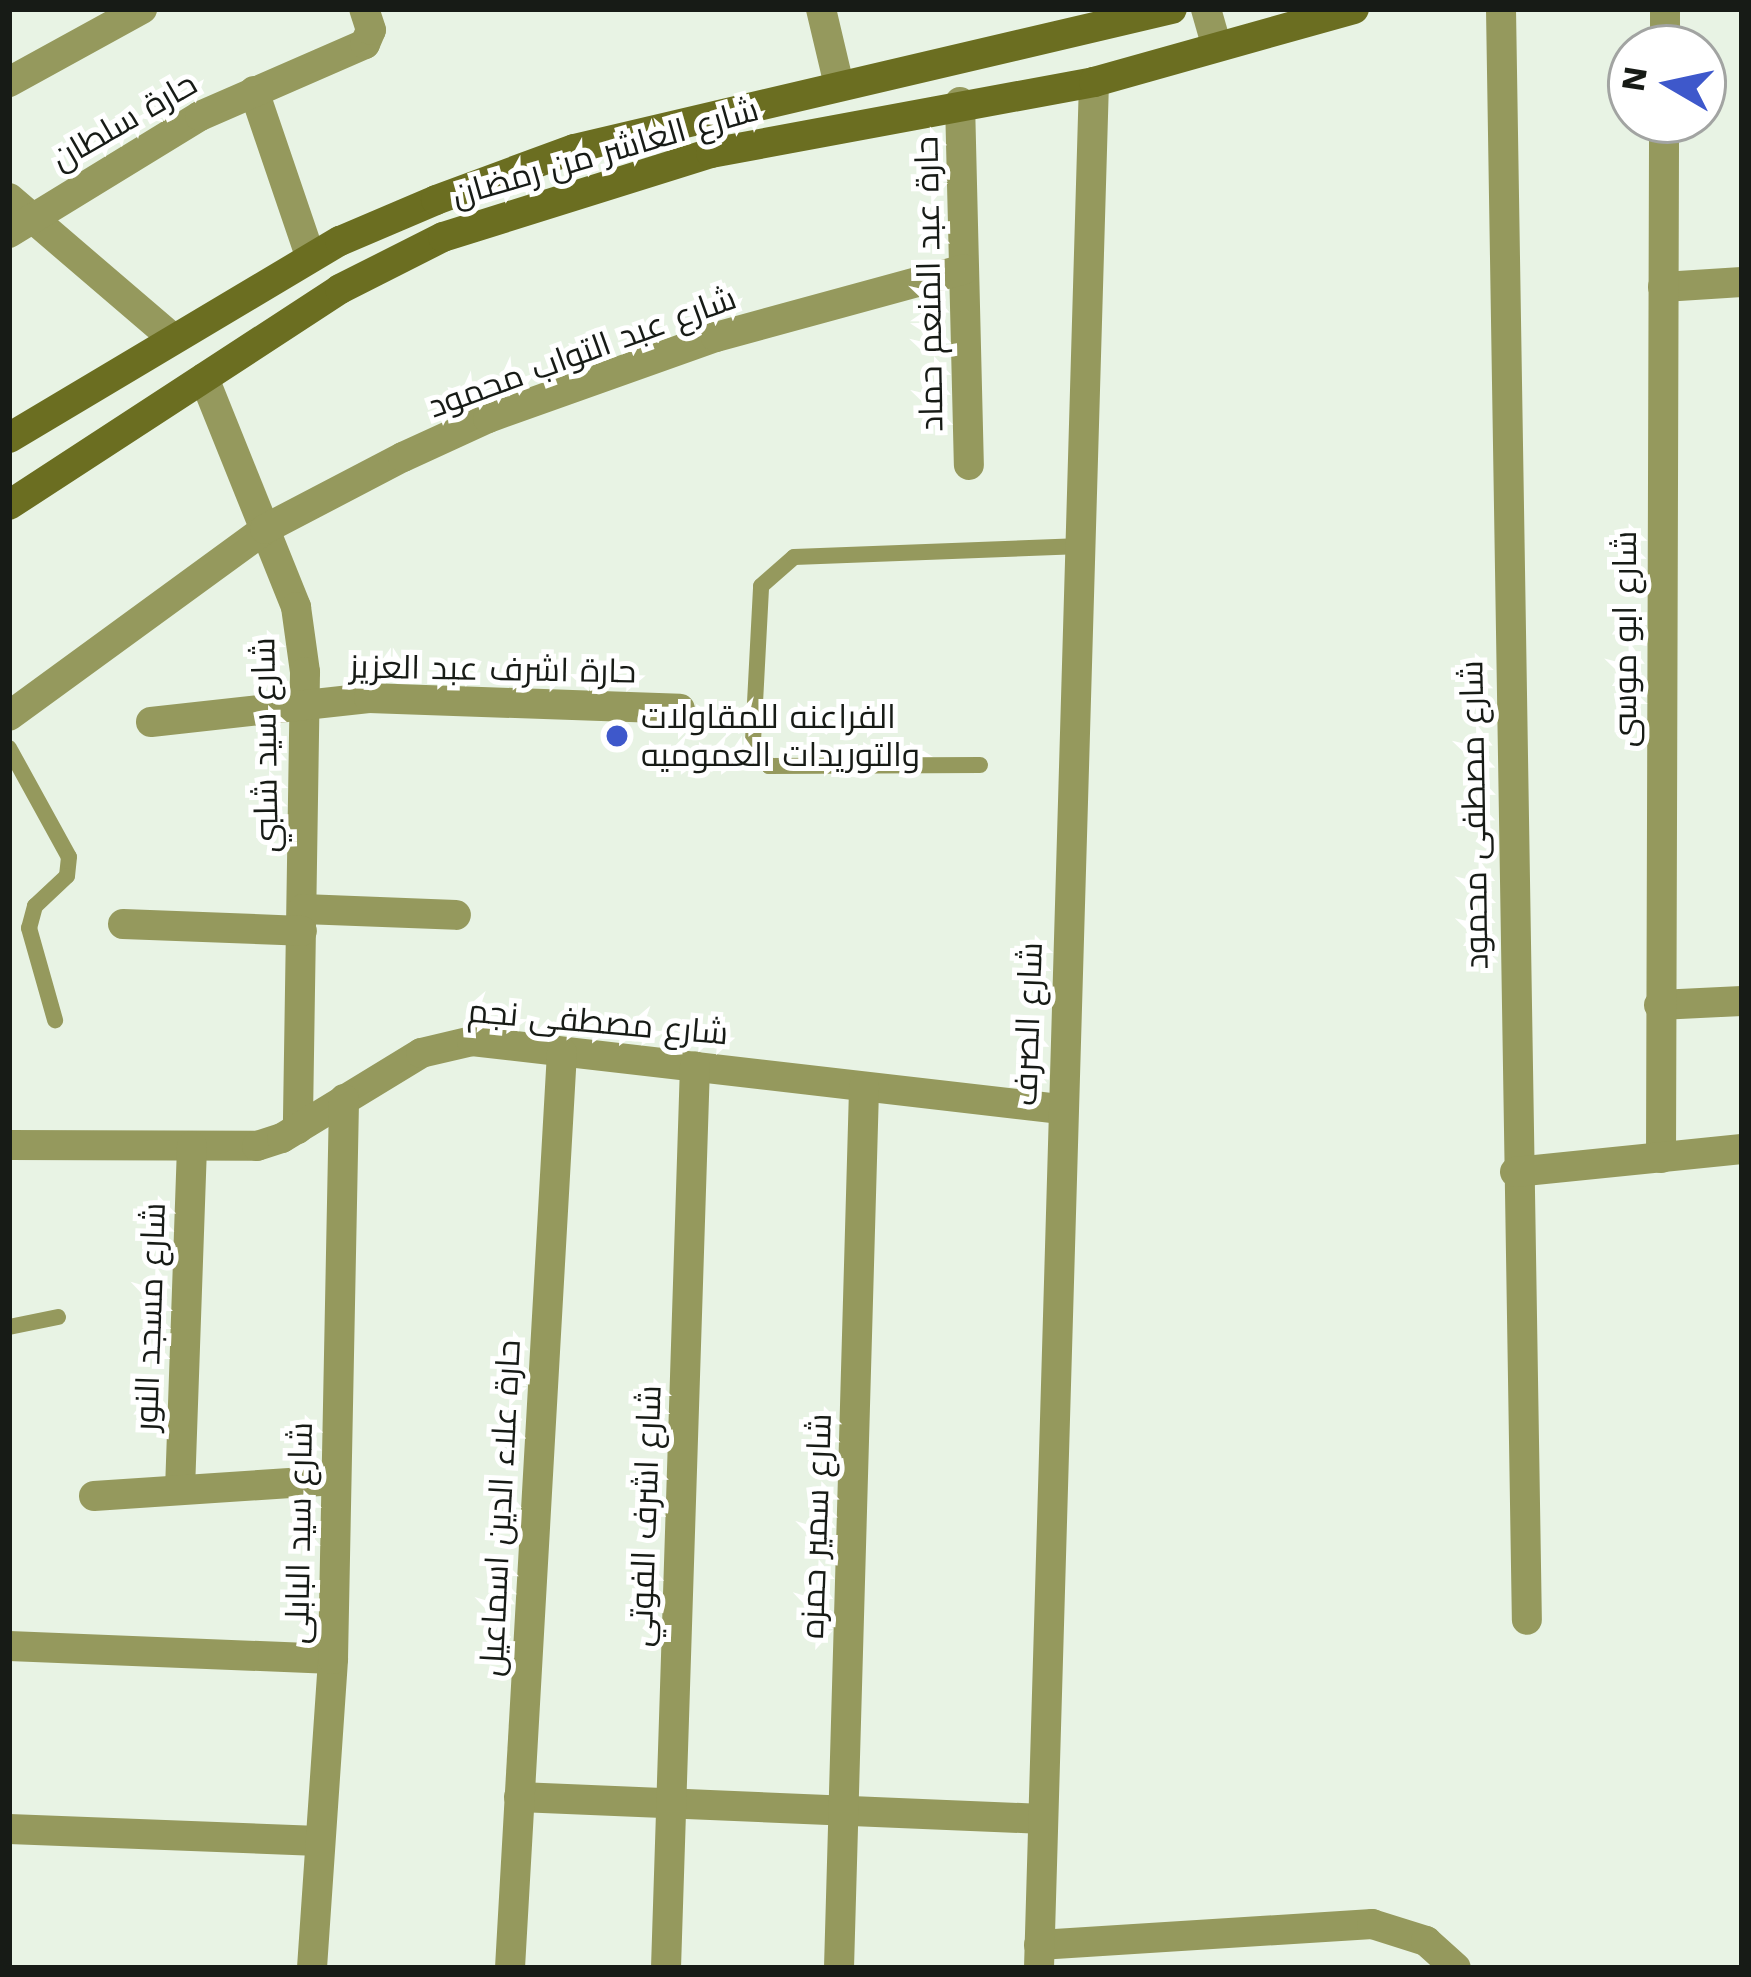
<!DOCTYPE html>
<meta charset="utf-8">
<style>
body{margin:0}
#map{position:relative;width:1751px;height:1977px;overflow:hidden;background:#e8f3e4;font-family:"Work Sans",Cairo,sans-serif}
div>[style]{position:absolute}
.lane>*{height:16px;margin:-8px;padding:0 8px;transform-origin:8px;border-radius:8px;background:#95995d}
.street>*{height:30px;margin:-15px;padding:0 15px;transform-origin:15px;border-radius:15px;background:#95995d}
.secondary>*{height:30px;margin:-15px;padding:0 15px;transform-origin:15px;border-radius:15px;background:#6b6e21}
.dots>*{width:33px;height:33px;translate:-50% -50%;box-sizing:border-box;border:6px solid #fff;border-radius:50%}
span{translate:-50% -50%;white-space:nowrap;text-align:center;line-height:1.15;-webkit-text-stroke:10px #fff;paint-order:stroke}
.street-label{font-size:33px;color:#171b16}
.poi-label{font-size:33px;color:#171b16}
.left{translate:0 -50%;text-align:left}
.frame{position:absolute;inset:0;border:12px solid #171b16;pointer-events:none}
.north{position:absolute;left:1607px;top:24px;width:120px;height:120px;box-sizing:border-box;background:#fff;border:3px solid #a2a4a2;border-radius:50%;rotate:279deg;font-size:33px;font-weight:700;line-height:48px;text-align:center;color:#171b16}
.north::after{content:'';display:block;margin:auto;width:42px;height:54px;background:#3e58cb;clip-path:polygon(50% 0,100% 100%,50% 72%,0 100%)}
</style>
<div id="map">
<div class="lane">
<i style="left:9px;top:748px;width:124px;rotate:61.2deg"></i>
<i style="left:69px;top:857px;width:19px;rotate:96deg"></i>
<i style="left:67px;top:876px;width:44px;rotate:136.8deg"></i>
<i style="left:35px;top:906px;width:23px;rotate:105deg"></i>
<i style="left:29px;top:928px;width:96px;rotate:74.2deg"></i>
<i style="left:980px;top:765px;width:211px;rotate:179.7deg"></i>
<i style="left:769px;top:766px;width:30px;rotate:-123deg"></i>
<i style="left:753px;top:741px;width:155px;rotate:-87deg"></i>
<i style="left:761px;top:586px;width:44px;rotate:-41.3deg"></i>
<i style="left:794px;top:557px;width:288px;rotate:-2.2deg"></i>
<i style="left:9px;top:1327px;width:50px;rotate:-11.5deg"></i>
</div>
<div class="street">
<i style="left:821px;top:9px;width:78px;rotate:76.7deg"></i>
<i style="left:1206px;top:9px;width:37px;rotate:74deg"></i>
<i style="left:1501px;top:9px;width:1611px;rotate:89.08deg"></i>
<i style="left:1665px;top:48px;width:39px;rotate:-90deg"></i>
<i style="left:9px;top:82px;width:152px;rotate:-28.8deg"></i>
<i style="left:254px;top:91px;width:176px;rotate:71.2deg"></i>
<i style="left:960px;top:102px;width:363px;rotate:88.6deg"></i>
<i style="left:9px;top:198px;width:212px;rotate:40.6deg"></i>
<i style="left:9px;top:233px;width:224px;rotate:-31.5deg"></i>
<i style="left:200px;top:116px;width:180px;rotate:-23.6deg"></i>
<i style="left:365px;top:44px;width:15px;rotate:-67deg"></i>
<i style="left:371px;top:30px;width:22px;rotate:-108deg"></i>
<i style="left:1663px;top:287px;width:79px;rotate:-3.6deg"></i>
<i style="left:204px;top:378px;width:247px;rotate:68.1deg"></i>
<i style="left:296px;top:607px;width:66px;rotate:82.1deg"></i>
<i style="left:305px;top:672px;width:457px;rotate:90.9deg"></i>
<i style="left:9px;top:716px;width:317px;rotate:-36.1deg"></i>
<i style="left:265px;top:529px;width:156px;rotate:-27.6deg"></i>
<i style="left:403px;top:457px;width:94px;rotate:-24.6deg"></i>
<i style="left:488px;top:418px;width:242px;rotate:-19.6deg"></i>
<i style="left:716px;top:337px;width:257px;rotate:-15.3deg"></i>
<i style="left:151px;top:722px;width:219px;rotate:-6.3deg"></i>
<i style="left:369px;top:698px;width:311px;rotate:2deg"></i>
<i style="left:303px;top:909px;width:153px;rotate:2.2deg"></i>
<i style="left:123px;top:924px;width:179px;rotate:2.2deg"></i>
<i style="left:1659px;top:1005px;width:83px;rotate:-2.8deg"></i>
<i style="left:9px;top:1145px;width:248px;rotate:0.2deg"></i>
<i style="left:257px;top:1146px;width:26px;rotate:-18deg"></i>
<i style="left:282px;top:1138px;width:163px;rotate:-31.4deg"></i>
<i style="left:421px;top:1053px;width:52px;rotate:-13.2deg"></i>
<i style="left:472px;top:1041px;width:593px;rotate:6.59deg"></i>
<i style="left:1661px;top:1158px;width:1038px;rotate:-89.83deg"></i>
<i style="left:1515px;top:1172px;width:228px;rotate:-5.8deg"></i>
<i style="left:180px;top:1490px;width:344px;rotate:-88deg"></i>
<i style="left:94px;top:1496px;width:242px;rotate:-3.8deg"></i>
<i style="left:9px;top:1646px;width:324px;rotate:2.3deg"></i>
<i style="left:519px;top:1797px;width:524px;rotate:2.4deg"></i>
<i style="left:9px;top:1829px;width:310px;rotate:2.2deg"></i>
<i style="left:1039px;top:1945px;width:334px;rotate:-3.6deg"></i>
<i style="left:1372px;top:1924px;width:57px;rotate:17.5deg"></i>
<i style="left:1426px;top:1941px;width:40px;rotate:42deg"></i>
<i style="left:312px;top:1968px;width:310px;rotate:-86.1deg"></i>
<i style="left:333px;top:1659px;width:560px;rotate:-88.87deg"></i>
<i style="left:510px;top:1968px;width:917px;rotate:-86.75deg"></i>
<i style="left:666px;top:1968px;width:902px;rotate:-88.16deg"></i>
<i style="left:839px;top:1968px;width:881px;rotate:-88.37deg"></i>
<i style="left:1039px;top:1968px;width:1887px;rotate:-88.33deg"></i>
</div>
<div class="secondary">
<i style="left:9px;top:438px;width:385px;rotate:-30.8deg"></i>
<i style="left:340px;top:241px;width:104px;rotate:-23.1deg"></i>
<i style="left:436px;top:200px;width:147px;rotate:-20.3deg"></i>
<i style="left:574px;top:149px;width:614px;rotate:-13.18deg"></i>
<i style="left:9px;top:505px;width:395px;rotate:-33.1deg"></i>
<i style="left:340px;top:289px;width:115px;rotate:-26.8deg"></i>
<i style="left:443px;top:237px;width:281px;rotate:-17.4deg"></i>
<i style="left:711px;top:153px;width:390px;rotate:-10.5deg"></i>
<i style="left:1094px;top:82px;width:270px;rotate:-15.7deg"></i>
</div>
<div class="dots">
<i style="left:617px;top:736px;background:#3e58cb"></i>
</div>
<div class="street-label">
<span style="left:124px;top:121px;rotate:-30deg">حارة سلطان</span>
<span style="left:605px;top:152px;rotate:-16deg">شارع العاشر من رمضان</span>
<span style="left:929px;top:284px;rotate:-91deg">حارة عبد المنعم حماد</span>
<span style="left:582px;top:352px;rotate:-20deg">شارع عبد التواب محمود</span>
<span style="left:1625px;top:639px;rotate:-90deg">شارع ابو موسى</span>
<span style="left:493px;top:669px;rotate:1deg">حارة اشرف عبد العزيز</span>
<span style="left:265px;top:745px;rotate:-91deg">شارع سيد شلبي</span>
<span style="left:1474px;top:815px;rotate:-91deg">شارع مصطفى محمود</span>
<span style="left:598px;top:1022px;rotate:5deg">شارع مصطفى نجم</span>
<span style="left:1028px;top:1024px;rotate:-88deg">شارع الصرف</span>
<span style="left:150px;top:1317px;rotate:-88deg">شارع مسجد النور</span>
<span style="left:500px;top:1508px;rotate:-87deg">حارة علاء الدين اسماعيل</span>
<span style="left:645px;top:1516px;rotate:-88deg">شارع اشرف الفوتي</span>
<span style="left:816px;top:1526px;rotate:-88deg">شارع سمير حمزه</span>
<span style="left:299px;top:1533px;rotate:-89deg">شارع سيد البابلى</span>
</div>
<div class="poi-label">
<span class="left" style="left:641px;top:736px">الفراعنه للمقاولات<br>والتوريدات العموميه</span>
</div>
<div class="frame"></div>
<div class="north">N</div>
</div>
